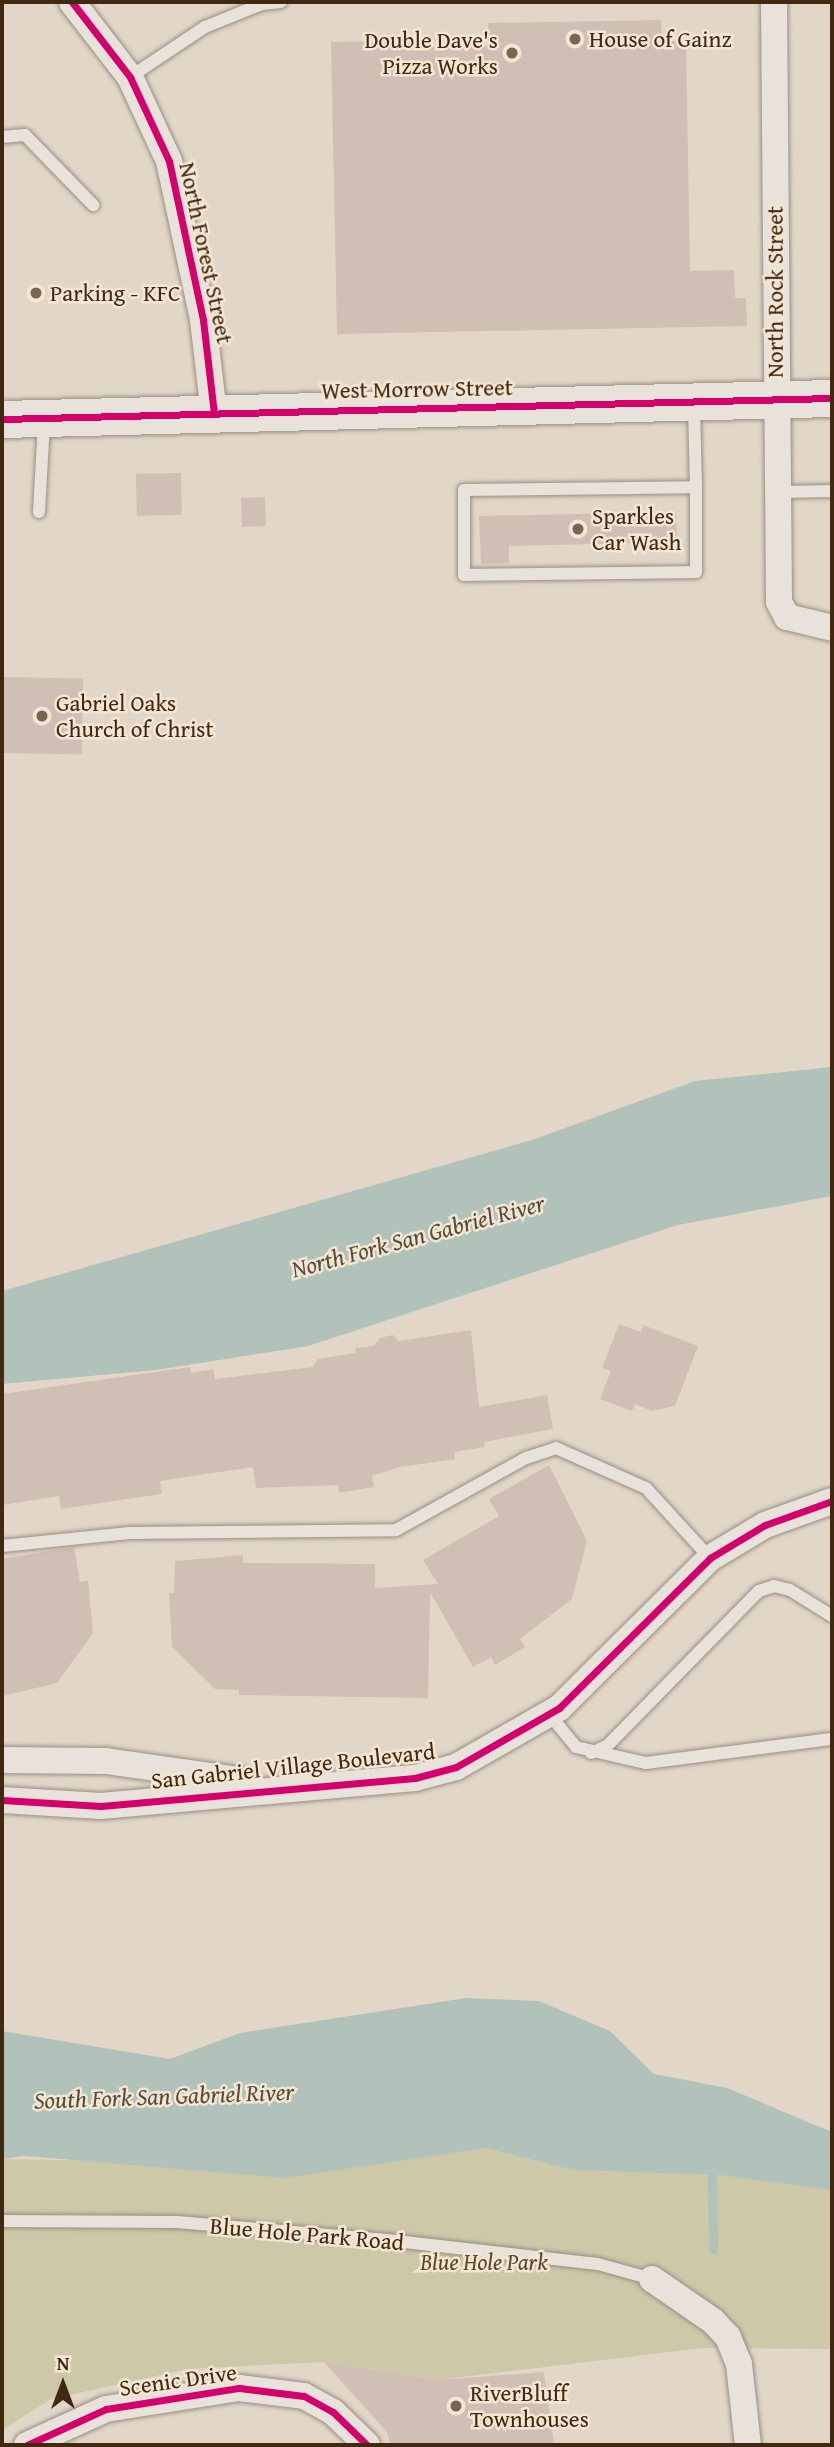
<!DOCTYPE html>
<style>
body{margin:0}
#map{position:relative;width:834px;height:2447px;overflow:hidden;background:#e2d7c7;font-family:"Gentium Book Plus",serif}
div>[style]{position:absolute}
.green>*{inset:0;background:#cdc9a8}
.water>*{inset:0;background:#b0c2ba}
.stream>*{height:9px;margin:-4.5px;padding:0 4.5px;transform-origin:4.5px;border-radius:4.5px;background:#b0c2ba}
.building>*{inset:0;background:#cfbfb4;transform-origin:0 0}
.roads{filter:drop-shadow(0 0 2px #988f83) drop-shadow(0 0 2px #988f83)}
.lane>*{height:12px;margin:-6px;padding:0 6px;transform-origin:6px;border-radius:6px;background:#e8e2da}
.street>*{height:26px;margin:-13px;padding:0 13px;transform-origin:13px;border-radius:13px;background:#e8e2da}
.secondary>*{height:37px;margin:-18.5px;padding:0 18.5px;transform-origin:18.5px;border-radius:18.5px;background:#e8e2da}
.cycleway>*{height:7px;margin:-3.5px;padding:0 3.5px;transform-origin:3.5px;border-radius:3.5px;background:#d6006c}
.dots>*{width:19px;height:19px;translate:-50% -50%;box-sizing:border-box;border:4px solid #f3e6d3;border-radius:50%}
span{translate:-50% -50%;white-space:nowrap;text-align:center;line-height:1.15;-webkit-text-stroke:5px #f3e6d3;paint-order:stroke}
.poi-label{font-size:23px;color:#412811}
.left{translate:0 -50%;text-align:left}
.right{translate:-100% -50%;text-align:right}
.street-label{font-size:23px;color:#412811}
.park-label{font-size:23px;color:#5a462a;font-style:italic}
.water-label{font-size:24px;color:#574c3a;font-style:italic}
.frame{position:absolute;inset:0;border:4px solid #412811;pointer-events:none}
.north{position:absolute;left:28px;top:2349px;width:70px;height:70px;-webkit-text-stroke:5px #f3e6d3;paint-order:stroke;rotate:0deg;font-size:19px;font-weight:700;line-height:28px;text-align:center;color:#412811}
.north::after{content:'';display:block;margin:auto;width:24px;height:32px;background:#412811;clip-path:polygon(50% 0,100% 100%,50% 72%,0 100%)}
</style>
<div id="map">
<div class="green">
<i style="clip-path:polygon(486px 2148px,572px 2170px,832px 2176px,832px 2349px,702px 2348px,439px 2380px,324px 2362px,188px 2369px,51px 2399px,2px 2430px,2px 2159px,365px 2165px)"></i>
</div>
<div class="water">
<i style="clip-path:polygon(832px 1067px,832px 1196px,678px 1225px,308px 1346px,156px 1370px,2px 1384px,2px 1291px,532px 1140px,695px 1081px)"></i>
<i style="clip-path:polygon(466px 1998px,539px 2001px,610px 2031px,654px 2074px,727px 2088px,832px 2132px,832px 2190px,720px 2175px,572px 2170px,486px 2148px,286px 2178px,25px 2156px,2px 2159px,2px 2031px,170px 2059px,240px 2033px)"></i>
</div>
<div class="stream">
<i style="left:712px;top:2164px;width:85px;rotate:89.3deg"></i>
</div>
<div class="building">
<i style="clip-path:polygon(661px 20px,662px 41px,686px 41px,690px 271px,734px 270px,735px 298px,746px 298px,747px 326px,337px 334px,331px 42px,394px 41px,394px 48px,488px 46px,488px 23px)"></i>
<i style="left:181px;top:473px;width:42px;height:45px;rotate:89deg"></i>
<i style="left:265px;top:497px;width:29px;height:24px;rotate:88deg"></i>
<i style="clip-path:polygon(676px 512px,677px 542px,509px 546px,509px 563px,481px 564px,479px 516px)"></i>
<i style="left:2px;top:677px;width:81px;height:76px;rotate:1deg"></i>
<i style="clip-path:polygon(619px 1324px,641px 1332px,643px 1325px,698px 1346px,675px 1406px,652px 1411px,635px 1404px,632px 1411px,600px 1399px,611px 1371px,602px 1368px)"></i>
<i style="clip-path:polygon(471px 1330px,479px 1407px,547px 1395px,553px 1429px,484px 1442px,485px 1447px,454px 1452px,455px 1459px,400px 1467px,372px 1476px,374px 1487px,339px 1493px,338px 1485px,256px 1488px,253px 1467px,160px 1481px,162px 1494px,127px 1499px,61px 1509px,59px 1496px,2px 1505px,2px 1394px,190px 1367px,191px 1373px,213px 1369px,215px 1379px,313px 1367px,318px 1359px,356px 1353px,355px 1348px,374px 1346px,380px 1338px,393px 1335px,399px 1341px)"></i>
<i style="clip-path:polygon(549px 1465px,587px 1541px,572px 1599px,520px 1639px,525px 1647px,495px 1665px,491px 1657px,473px 1667px,430px 1592px,428px 1698px,239px 1695px,239px 1690px,215px 1689px,172px 1647px,169px 1593px,174px 1593px,175px 1561px,243px 1555px,243px 1563px,375px 1564px,375px 1588px,438px 1584px,423px 1560px,499px 1516px,489px 1499px)"></i>
<i style="clip-path:polygon(74px 1547px,80px 1582px,88px 1581px,93px 1633px,57px 1683px,2px 1696px,2px 1559px)"></i>
<i style="clip-path:polygon(324px 2362px,439px 2380px,544px 2372px,554px 2445px,391px 2445px,387px 2432px)"></i>
</div>
<div class="roads">
<div class="lane">
<i style="left:130px;top:77px;width:90px;rotate:-33.7deg"></i>
<i style="left:205px;top:27px;width:61px;rotate:-22deg"></i>
<i style="left:262px;top:4px;width:19px;rotate:-6deg"></i>
<i style="left:2px;top:137px;width:23px;rotate:-5deg"></i>
<i style="left:25px;top:135px;width:98px;rotate:45.8deg"></i>
<i style="left:694px;top:406px;width:81px;rotate:88.6deg"></i>
<i style="left:696px;top:487px;width:85px;rotate:90deg"></i>
<i style="left:696px;top:572px;width:232px;rotate:179.3deg"></i>
<i style="left:464px;top:575px;width:85px;rotate:-90deg"></i>
<i style="left:464px;top:490px;width:232px;rotate:-0.7deg"></i>
<i style="left:777px;top:492px;width:55px;rotate:-1deg"></i>
<i style="left:39px;top:512px;width:90px;rotate:-86.8deg"></i>
<i style="left:2px;top:1546px;width:128px;rotate:-5.8deg"></i>
<i style="left:129px;top:1533px;width:267px;rotate:-0.6deg"></i>
<i style="left:396px;top:1530px;width:149px;rotate:-29deg"></i>
<i style="left:526px;top:1458px;width:32px;rotate:-18deg"></i>
<i style="left:556px;top:1448px;width:98px;rotate:24deg"></i>
<i style="left:646px;top:1488px;width:95px;rotate:47.6deg"></i>
<i style="left:550px;top:1715px;width:41px;rotate:50.9deg"></i>
<i style="left:576px;top:1747px;width:72px;rotate:12.9deg"></i>
<i style="left:646px;top:1763px;width:188px;rotate:-7.4deg"></i>
<i style="left:591px;top:1753px;width:17px;rotate:-24deg"></i>
<i style="left:607px;top:1746px;width:217px;rotate:-45.6deg"></i>
<i style="left:759px;top:1591px;width:16px;rotate:-18deg"></i>
<i style="left:774px;top:1586px;width:16px;rotate:14deg"></i>
<i style="left:790px;top:1590px;width:49px;rotate:31.8deg"></i>
<i style="left:2px;top:2221px;width:175px;rotate:0.3deg"></i>
<i style="left:177px;top:2222px;width:211px;rotate:4.9deg"></i>
<i style="left:387px;top:2240px;width:212px;rotate:6.5deg"></i>
<i style="left:598px;top:2264px;width:56px;rotate:15.5deg"></i>
</div>
<div class="street">
<i style="left:72px;top:2px;width:95px;rotate:52.3deg"></i>
<i style="left:130px;top:77px;width:93px;rotate:65.1deg"></i>
<i style="left:169px;top:161px;width:163px;rotate:77.9deg"></i>
<i style="left:203px;top:320px;width:94px;rotate:83.3deg"></i>
<i style="left:774px;top:2px;width:600px;rotate:89.52deg"></i>
<i style="left:779px;top:602px;width:17px;rotate:62deg"></i>
<i style="left:787px;top:617px;width:46px;rotate:13.7deg"></i>
<i style="left:2px;top:1760px;width:104px;rotate:0.6deg"></i>
<i style="left:106px;top:1761px;width:140px;rotate:8.2deg"></i>
<i style="left:2px;top:1800px;width:99px;rotate:3.5deg"></i>
<i style="left:101px;top:1806px;width:315px;rotate:-5.1deg"></i>
<i style="left:415px;top:1778px;width:42px;rotate:-15deg"></i>
<i style="left:456px;top:1767px;width:119px;rotate:-29.8deg"></i>
<i style="left:559px;top:1708px;width:213px;rotate:-44.8deg"></i>
<i style="left:710px;top:1558px;width:64px;rotate:-31deg"></i>
<i style="left:765px;top:1525px;width:71px;rotate:-19.7deg"></i>
<i style="left:652px;top:2279px;width:74px;rotate:34.5deg"></i>
<i style="left:713px;top:2321px;width:22px;rotate:47deg"></i>
<i style="left:728px;top:2337px;width:29px;rotate:68deg"></i>
<i style="left:739px;top:2364px;width:81px;rotate:83.7deg"></i>
<i style="left:27px;top:2445px;width:87px;rotate:-24.5deg"></i>
<i style="left:106px;top:2409px;width:135px;rotate:-9deg"></i>
<i style="left:239px;top:2388px;width:65px;rotate:7deg"></i>
<i style="left:304px;top:2396px;width:33px;rotate:29deg"></i>
<i style="left:333px;top:2412px;width:47px;rotate:44.1deg"></i>
</div>
<div class="secondary">
<i style="left:2px;top:419px;width:830px;rotate:-1.45deg"></i>
</div>
</div>
<div class="cycleway">
<i style="left:72px;top:2px;width:95px;rotate:52.3deg"></i>
<i style="left:130px;top:77px;width:93px;rotate:65.1deg"></i>
<i style="left:169px;top:161px;width:163px;rotate:77.9deg"></i>
<i style="left:203px;top:320px;width:94px;rotate:83.3deg"></i>
<i style="left:2px;top:419px;width:830px;rotate:-1.45deg"></i>
<i style="left:2px;top:1800px;width:99px;rotate:3.5deg"></i>
<i style="left:101px;top:1806px;width:315px;rotate:-5.1deg"></i>
<i style="left:415px;top:1778px;width:42px;rotate:-15deg"></i>
<i style="left:456px;top:1767px;width:119px;rotate:-29.8deg"></i>
<i style="left:559px;top:1708px;width:213px;rotate:-44.8deg"></i>
<i style="left:710px;top:1558px;width:64px;rotate:-31deg"></i>
<i style="left:765px;top:1525px;width:71px;rotate:-19.7deg"></i>
<i style="left:27px;top:2445px;width:87px;rotate:-24.5deg"></i>
<i style="left:106px;top:2409px;width:135px;rotate:-9deg"></i>
<i style="left:239px;top:2388px;width:65px;rotate:7deg"></i>
<i style="left:304px;top:2396px;width:33px;rotate:29deg"></i>
<i style="left:333px;top:2412px;width:47px;rotate:44.1deg"></i>
</div>
<div class="dots">
<i style="left:575px;top:39px;background:#796551"></i>
<i style="left:512px;top:53px;background:#796551"></i>
<i style="left:36px;top:293px;background:#796551"></i>
<i style="left:578px;top:529px;background:#796551"></i>
<i style="left:42px;top:716px;background:#796551"></i>
<i style="left:456px;top:2406px;background:#796551"></i>
</div>
<div class="poi-label">
<span class="left" style="left:589px;top:39px">House of Gainz</span>
<span class="right" style="left:498px;top:53px">Double Dave's<br>Pizza Works</span>
<span class="left" style="left:50px;top:293px">Parking - KFC</span>
<span class="left" style="left:592px;top:529px">Sparkles<br>Car Wash</span>
<span class="left" style="left:56px;top:716px">Gabriel Oaks<br>Church of Christ</span>
<span class="left" style="left:470px;top:2406px">RiverBluff<br>Townhouses</span>
</div>
<div class="street-label">
<span style="left:206px;top:253px;rotate:78deg">North Forest Street</span>
<span style="left:775px;top:292px;rotate:-90deg">North Rock Street</span>
<span style="left:417px;top:389px;rotate:-1deg">West Morrow Street</span>
<span style="left:293px;top:1766px;rotate:-6deg">San Gabriel Village Boulevard</span>
<span style="left:307px;top:2234px;rotate:5deg">Blue Hole Park Road</span>
<span style="left:178px;top:2380px;rotate:-8deg">Scenic Drive</span>
</div>
<div class="park-label">
<span style="left:484px;top:2262px">Blue Hole Park</span>
</div>
<div class="water-label">
<span style="left:418px;top:1236px;rotate:-15deg">North Fork San Gabriel River</span>
<span style="left:164px;top:2096px;rotate:-2deg">South Fork San Gabriel River</span>
</div>
<div class="frame"></div>
<div class="north">N</div>
</div>
